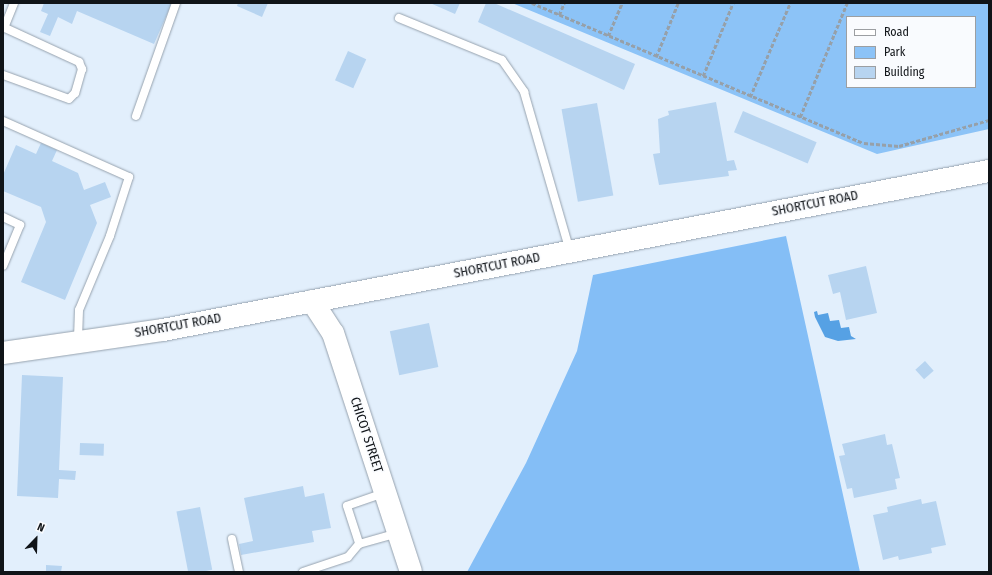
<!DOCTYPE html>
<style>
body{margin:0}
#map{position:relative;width:992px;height:575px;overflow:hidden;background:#e2effc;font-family:"Fira Sans Condensed",sans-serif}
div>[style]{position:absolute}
.green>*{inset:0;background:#8cc3f7}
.forest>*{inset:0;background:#84bef6}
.water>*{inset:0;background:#56a1e4}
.building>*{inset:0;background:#b7d4f0;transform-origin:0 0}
.path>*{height:2.5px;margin-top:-1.25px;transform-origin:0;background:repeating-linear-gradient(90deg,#96a0a9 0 4px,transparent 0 6px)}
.roads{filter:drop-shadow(0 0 1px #96a2ae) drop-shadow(0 0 1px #96a2ae)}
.service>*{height:8px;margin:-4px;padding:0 4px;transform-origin:4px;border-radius:4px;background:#fff}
.secondary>*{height:22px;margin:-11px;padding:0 11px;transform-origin:11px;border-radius:11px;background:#fff}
span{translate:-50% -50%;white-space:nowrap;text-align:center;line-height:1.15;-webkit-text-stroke:3px #f9fbfe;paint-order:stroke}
.street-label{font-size:13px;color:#101418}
.frame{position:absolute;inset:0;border:4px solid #101418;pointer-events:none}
.legend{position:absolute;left:846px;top:16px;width:130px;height:72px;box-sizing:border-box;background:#f9fbfe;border:1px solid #9c9fa2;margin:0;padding:5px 7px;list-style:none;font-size:12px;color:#101418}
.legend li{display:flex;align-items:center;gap:8px;height:20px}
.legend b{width:20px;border:1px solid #9c9fa2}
.north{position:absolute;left:16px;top:519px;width:40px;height:40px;-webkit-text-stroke:3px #f9fbfe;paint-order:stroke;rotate:23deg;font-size:11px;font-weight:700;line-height:16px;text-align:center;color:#101418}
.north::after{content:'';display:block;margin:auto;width:14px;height:18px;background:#101418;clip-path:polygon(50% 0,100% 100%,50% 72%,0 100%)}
</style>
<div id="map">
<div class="green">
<i style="clip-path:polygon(evenodd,512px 3px,989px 3px,989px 129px,877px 154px,512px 3px,847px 17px,975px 17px,975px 87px,847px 87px,847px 17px)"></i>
</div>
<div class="forest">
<i style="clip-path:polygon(786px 236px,860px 572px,467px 572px,526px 463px,577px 351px,593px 275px)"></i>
</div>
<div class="water">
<i style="clip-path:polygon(817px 311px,818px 315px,828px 313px,830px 321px,839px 320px,841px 328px,849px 327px,851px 336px,856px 339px,838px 341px,825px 337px,815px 317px,814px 312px)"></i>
</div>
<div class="building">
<i style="clip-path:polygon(44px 3px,172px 3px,154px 44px,77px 11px,72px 24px,58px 17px,50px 36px,40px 32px,48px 14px,41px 11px)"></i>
<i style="clip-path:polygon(238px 3px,268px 3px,262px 17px,237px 6px)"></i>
<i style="clip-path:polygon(430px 3px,460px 3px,455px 14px)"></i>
<i style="clip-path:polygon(486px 3px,494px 3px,635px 64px,624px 90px,478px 22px)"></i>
<i style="left:348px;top:51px;width:20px;height:32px;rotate:24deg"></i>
<i style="clip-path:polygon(716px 102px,727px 161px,734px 160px,737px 170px,728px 171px,729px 176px,659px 185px,653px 154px,660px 153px,658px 119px,669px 115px,668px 111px)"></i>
<i style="left:597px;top:103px;width:94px;height:36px;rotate:80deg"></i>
<i style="left:743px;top:111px;width:80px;height:23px;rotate:23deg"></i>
<i style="clip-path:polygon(41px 143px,57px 150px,52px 161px,78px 173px,84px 190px,105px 182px,111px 197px,90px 205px,97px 223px,65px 300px,21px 282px,46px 222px,41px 207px,3px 191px,3px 175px,16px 145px,36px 154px)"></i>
<i style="clip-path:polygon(866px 266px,877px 313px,846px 320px,840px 292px,833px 294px,828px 275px)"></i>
<i style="left:429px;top:323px;width:45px;height:40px;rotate:78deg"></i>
<i style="left:925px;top:361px;width:13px;height:13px;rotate:48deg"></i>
<i style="clip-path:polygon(22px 375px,63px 377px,59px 470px,76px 471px,75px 480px,59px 479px,58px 498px,17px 496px)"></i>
<i style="clip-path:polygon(885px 434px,887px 445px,892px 444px,900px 478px,895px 479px,897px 489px,854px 498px,852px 488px,847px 489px,839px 456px,845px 455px,842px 444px)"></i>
<i style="left:80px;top:443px;width:24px;height:12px;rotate:2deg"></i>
<i style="clip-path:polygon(303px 486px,305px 497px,324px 493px,331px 528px,312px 531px,314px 542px,241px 555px,239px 544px,253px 541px,244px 498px)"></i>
<i style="clip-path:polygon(921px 499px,922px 504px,936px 501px,946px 545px,931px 548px,932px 553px,899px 560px,898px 556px,883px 560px,873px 515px,888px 512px,887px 507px)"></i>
<i style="left:200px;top:507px;width:64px;height:24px;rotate:79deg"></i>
<i style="clip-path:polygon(46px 565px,62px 566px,61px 572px,46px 572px)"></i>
</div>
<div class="path">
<i style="left:532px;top:3px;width:360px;rotate:22.9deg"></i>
<i style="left:864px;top:143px;width:35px;rotate:5deg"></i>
<i style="left:899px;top:146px;width:94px;rotate:-16.1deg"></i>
<i style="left:559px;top:15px;width:13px;rotate:-67deg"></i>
<i style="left:608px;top:36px;width:36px;rotate:-67deg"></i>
<i style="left:656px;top:57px;width:58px;rotate:-67.8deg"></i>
<i style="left:703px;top:76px;width:79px;rotate:-67.7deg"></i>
<i style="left:750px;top:97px;width:102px;rotate:-66.9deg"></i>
<i style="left:800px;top:117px;width:123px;rotate:-67.6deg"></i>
</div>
<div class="roads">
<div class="service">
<i style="left:399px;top:18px;width:111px;rotate:22.2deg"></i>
<i style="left:502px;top:60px;width:39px;rotate:55deg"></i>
<i style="left:524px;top:92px;width:166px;rotate:73.9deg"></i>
<i style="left:3px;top:27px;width:84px;rotate:24.7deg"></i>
<i style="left:79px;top:62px;width:8px;rotate:67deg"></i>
<i style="left:82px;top:69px;width:25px;rotate:106deg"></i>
<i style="left:75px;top:93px;width:8px;rotate:135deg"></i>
<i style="left:69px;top:99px;width:70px;rotate:-160deg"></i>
<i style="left:4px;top:28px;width:27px;rotate:-68deg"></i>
<i style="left:136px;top:116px;width:120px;rotate:-70.5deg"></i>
<i style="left:3px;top:121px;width:138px;rotate:24deg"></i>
<i style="left:129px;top:177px;width:62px;rotate:107.9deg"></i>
<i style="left:110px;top:236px;width:80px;rotate:112.7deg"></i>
<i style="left:79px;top:310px;width:31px;rotate:92deg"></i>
<i style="left:3px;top:217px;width:19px;rotate:25deg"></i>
<i style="left:20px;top:225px;width:44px;rotate:112.5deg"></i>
<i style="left:384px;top:493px;width:39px;rotate:161deg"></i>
<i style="left:347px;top:506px;width:40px;rotate:72deg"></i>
<i style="left:359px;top:544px;width:41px;rotate:-15.8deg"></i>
<i style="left:232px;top:539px;width:34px;rotate:78deg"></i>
<i style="left:303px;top:572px;width:47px;rotate:-18.4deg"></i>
<i style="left:348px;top:557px;width:17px;rotate:-50deg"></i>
</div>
<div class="secondary">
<i style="left:312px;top:301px;width:38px;rotate:57deg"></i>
<i style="left:333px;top:333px;width:251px;rotate:71.9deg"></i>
<i style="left:3px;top:353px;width:162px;rotate:-8.2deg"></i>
<i style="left:163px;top:330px;width:841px;rotate:-10.9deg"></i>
</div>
</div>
<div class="street-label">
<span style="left:815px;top:204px;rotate:-11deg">SHORTCUT ROAD</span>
<span style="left:497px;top:266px;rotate:-11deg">SHORTCUT ROAD</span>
<span style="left:178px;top:326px;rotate:-10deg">SHORTCUT ROAD</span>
<span style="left:366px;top:435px;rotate:72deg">CHICOT STREET</span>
</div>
<div class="frame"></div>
<ul class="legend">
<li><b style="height:5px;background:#fff"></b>Road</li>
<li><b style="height:11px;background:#8cc3f7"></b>Park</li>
<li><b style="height:11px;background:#b7d4f0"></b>Building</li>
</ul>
<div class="north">N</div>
</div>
